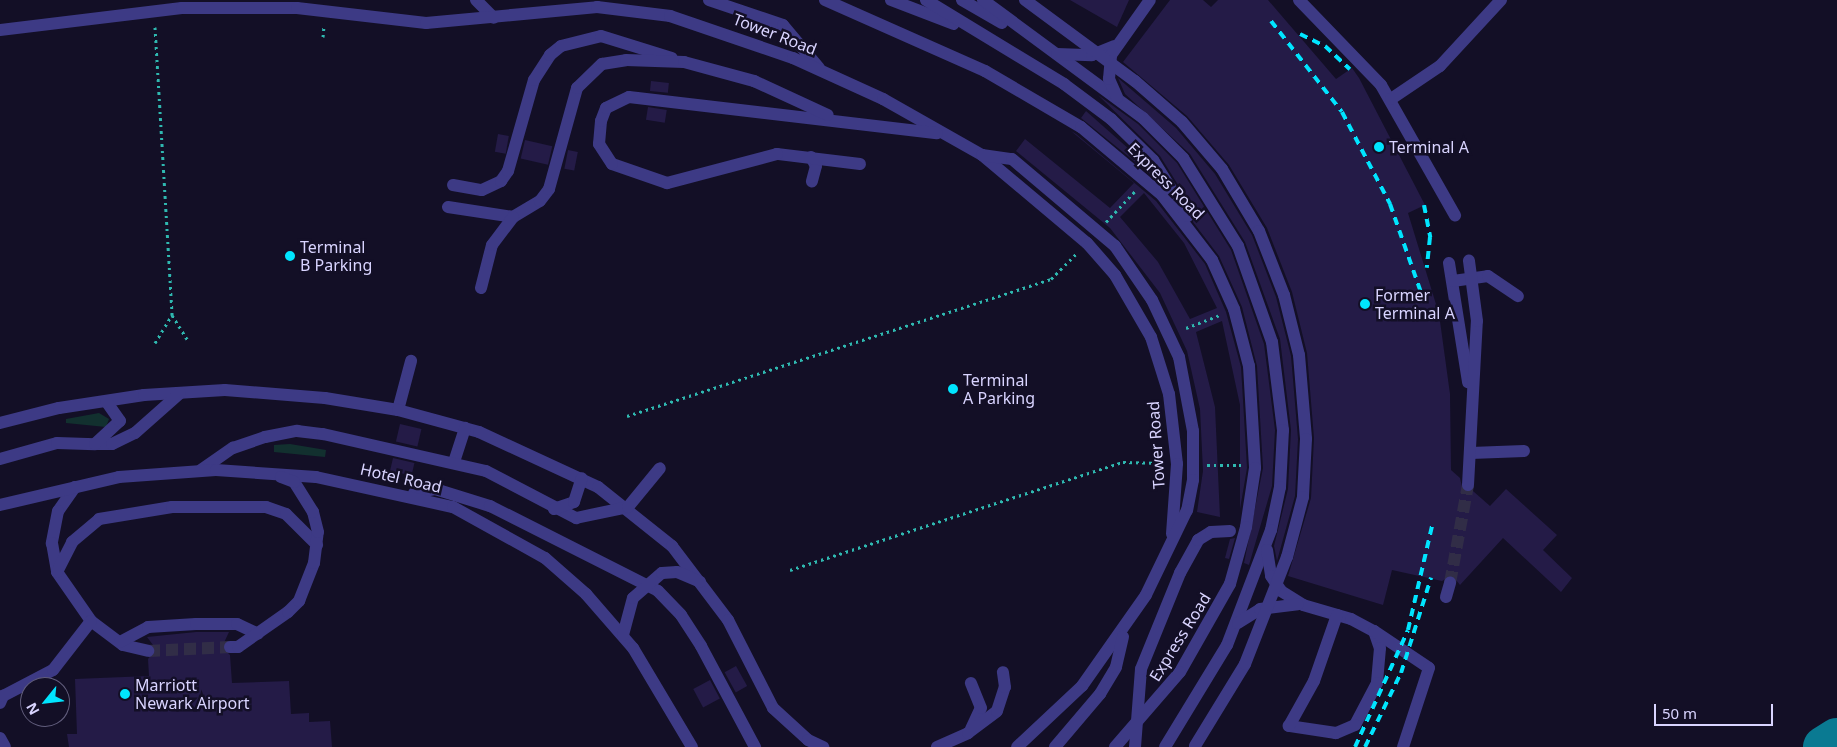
<!DOCTYPE html>
<style>
body{margin:0}
#map{position:relative;width:1837px;height:747px;overflow:hidden;background:#130f26;font-family:"Noto Sans",sans-serif}
div>[style]{position:absolute}
.green>*{inset:0;background:#12302f}
.taxiway>*{height:42px;margin:-21px;padding:0 21px;transform-origin:21px;border-radius:21px;background:#0a7a92}
.building>*{inset:0;background:#241b47;transform-origin:0 0}
.minor-tunnel>*{height:12px;margin-top:-6px;transform-origin:0;background:repeating-linear-gradient(90deg,#312d47 0 12px,transparent 0 18px)}
.path>*{height:3px;margin-top:-1.5px;transform-origin:0;background:repeating-linear-gradient(90deg,#2fb8b0 0 2.5px,transparent 0 6.5px)}
.minor>*{height:12px;margin:-6px;padding:0 6px;transform-origin:6px;border-radius:6px;background:#3d3a85}
.rail>*{height:4px;margin-top:-2px;transform-origin:0;background:repeating-linear-gradient(90deg,#00e5ff 0 8px,transparent 0 14px)}
.minor-bridge>*{height:12px;margin:-6px;padding:0 6px;transform-origin:6px;border-radius:6px;background:#3d3a85}
.dots>*{width:14px;height:14px;translate:-50% -50%;box-sizing:border-box;border:2px solid #130f26;border-radius:50%}
span{translate:-50% -50%;white-space:nowrap;text-align:center;line-height:1.15;-webkit-text-stroke:5px #130f26;paint-order:stroke}
.street-label{font-size:16px;color:#d9d4ff}
.poi-label{font-size:16px;color:#d9d4ff}
.left{translate:0 -50%;text-align:left}
.north{position:absolute;left:20px;top:677px;width:50px;height:50px;box-sizing:border-box;background:#130f26;border:1px solid #625e7d;border-radius:50%;rotate:241deg;font-size:14px;font-weight:700;line-height:20px;text-align:center;color:#d9d4ff}
.north::after{content:'';display:block;margin:auto;width:18px;height:22px;background:#00e5ff;clip-path:polygon(50% 0,100% 100%,50% 72%,0 100%)}
.scale{position:absolute;left:1654px;top:704px;width:119px;height:22px;box-sizing:border-box;border:2px solid #d9d4ff;border-top:0;padding-left:6px;font-size:15px;line-height:18px;white-space:nowrap;color:#d9d4ff;-webkit-text-stroke:4px #130f26;paint-order:stroke}
</style>
<div id="map">
<div class="green">
<i style="clip-path:polygon(99px 413px,109px 419px,106px 427px,66px 423px,66px 419px)"></i>
<i style="clip-path:polygon(290px 444px,326px 450px,325px 457px,274px 452px,274px 445px)"></i>
</div>
<div class="taxiway">
<i style="left:1824px;top:747px;width:15px;rotate:-32deg"></i>
</div>
<div class="building">
<i style="clip-path:polygon(1070px 0,1129px 0,1117px 27px)"></i>
<i style="clip-path:polygon(1170px 0,1203px 0,1211px 7px,1218px 0,1268px 0,1336px 79px,1352px 68px,1359px 78px,1425px 205px,1408px 213px,1439px 314px,1450px 394px,1451px 470px,1460px 478px,1463px 491px,1473px 491px,1490px 506px,1506px 489px,1557px 535px,1543px 550px,1572px 578px,1561px 592px,1503px 538px,1460px 585px,1452px 575px,1442px 581px,1392px 570px,1383px 605px,1288px 576px,1311px 498px,1314px 438px,1307px 353px,1292px 292px,1267px 228px,1229px 165px,1187px 116px,1123px 62px)"></i>
<i style="clip-path:polygon(1118px 78px,1176px 128px,1215px 174px,1252px 235px,1276px 297px,1291px 356px,1298px 439px,1295px 496px,1277px 561px,1274px 546px,1288px 489px,1291px 430px,1280px 339px,1245px 242px,1190px 154px,1125px 94px)"></i>
<i style="left:651px;top:81px;width:18px;height:10px;rotate:6deg"></i>
<i style="clip-path:polygon(1098px 95px,1138px 124px,1177px 163px,1231px 250px,1264px 344px,1275px 430px,1272px 486px,1249px 565px,1244px 563px,1263px 468px,1257px 366px,1242px 307px,1219px 256px,1193px 222px,1195px 212px,1160px 156px)"></i>
<i style="left:648px;top:107px;width:19px;height:13px;rotate:9deg"></i>
<i style="clip-path:polygon(1086px 111px,1147px 165px,1155px 178px,1081px 118px)"></i>
<i style="clip-path:polygon(evenodd,1071px 131px,1076px 134px,1156px 201px,1205px 264px,1226px 312px,1241px 367px,1247px 468px,1240px 509px,1240px 405px,1222px 321px,1196px 332px,1215px 407px,1220px 517px,1197px 512px,1203px 471px,1200px 409px,1187px 351px,1160px 293px,1110px 228px,1016px 151px,1025px 139px,1110px 208px,1134px 183px,1071px 131px,1144px 193px,1184px 243px,1217px 308px,1190px 319px,1158px 262px,1120px 217px,1144px 193px)"></i>
<i style="left:498px;top:134px;width:11px;height:18px;rotate:10deg"></i>
<i style="left:525px;top:140px;width:28px;height:19px;rotate:13deg"></i>
<i style="left:568px;top:150px;width:10px;height:19px;rotate:11deg"></i>
<i style="left:400px;top:424px;width:22px;height:18px;rotate:13deg"></i>
<i style="left:393px;top:458px;width:22px;height:13px;rotate:13deg"></i>
<i style="clip-path:polygon(1235px 538px,1229px 559px,1225px 558px,1230px 539px)"></i>
<i style="clip-path:polygon(196px 632px,229px 632px,222px 647px,230px 655px,232px 683px,289px 681px,291px 714px,309px 713px,309px 722px,330px 721px,332px 747px,69px 747px,67px 734px,77px 734px,75px 679px,149px 676px,148px 659px,156px 649px,147px 637px)"></i>
<i style="left:736px;top:666px;width:23px;height:13px;rotate:61deg"></i>
<i style="left:710px;top:680px;width:21px;height:19px;rotate:62deg"></i>
</div>
<div class="minor-tunnel">
<i style="left:1450px;top:583px;width:100px;rotate:-79.6deg"></i>
<i style="left:148px;top:651px;width:82px;rotate:-2.8deg"></i>
</div>
<div class="path">
<i style="left:155px;top:27px;width:289px;rotate:86.6deg"></i>
<i style="left:172px;top:315px;width:32px;rotate:58deg"></i>
<i style="left:323px;top:37px;width:11px;rotate:-85deg"></i>
<i style="left:1106px;top:222px;width:44px;rotate:-46.8deg"></i>
<i style="left:1186px;top:328px;width:36px;rotate:-21deg"></i>
<i style="left:155px;top:343px;width:33px;rotate:-59deg"></i>
<i style="left:627px;top:416px;width:446px;rotate:-17.9deg"></i>
<i style="left:1051px;top:279px;width:38px;rotate:-45deg"></i>
<i style="left:1207px;top:465px;width:34px"></i>
<i style="left:790px;top:570px;width:350px;rotate:-18deg"></i>
<i style="left:1123px;top:462px;width:40px;rotate:1.4deg"></i>
</div>
<div class="minor">
<i style="left:476px;top:0;width:25px;rotate:45deg"></i>
<i style="left:709px;top:0;width:78px;rotate:18.7deg"></i>
<i style="left:783px;top:25px;width:56px;rotate:50.1deg"></i>
<i style="left:825px;top:0;width:175px;rotate:23.9deg"></i>
<i style="left:985px;top:71px;width:111px;rotate:30.3deg"></i>
<i style="left:1081px;top:127px;width:106px;rotate:40deg"></i>
<i style="left:1162px;top:195px;width:82px;rotate:52.4deg"></i>
<i style="left:1212px;top:260px;width:54px;rotate:65.8deg"></i>
<i style="left:1234px;top:309px;width:59px;rotate:75.3deg"></i>
<i style="left:1249px;top:366px;width:102px;rotate:86.6deg"></i>
<i style="left:1255px;top:468px;width:60px;rotate:98.7deg"></i>
<i style="left:1246px;top:527px;width:59px;rotate:105.7deg"></i>
<i style="left:1230px;top:584px;width:101px;rotate:119.6deg"></i>
<i style="left:891px;top:0;width:67px;rotate:20.9deg"></i>
<i style="left:926px;top:0;width:162px;rotate:31.3deg"></i>
<i style="left:1064px;top:84px;width:59px;rotate:36.7deg"></i>
<i style="left:1111px;top:119px;width:59px;rotate:44.3deg"></i>
<i style="left:1153px;top:160px;width:66px;rotate:58deg"></i>
<i style="left:962px;top:0;width:46px;rotate:29.9deg"></i>
<i style="left:983px;top:0;width:199px;rotate:36.4deg"></i>
<i style="left:1143px;top:118px;width:57px;rotate:45deg"></i>
<i style="left:1183px;top:158px;width:104px;rotate:58deg"></i>
<i style="left:1238px;top:246px;width:102px;rotate:70.5deg"></i>
<i style="left:1272px;top:342px;width:89px;rotate:82.9deg"></i>
<i style="left:1283px;top:430px;width:57px;rotate:93deg"></i>
<i style="left:1280px;top:487px;width:44px;rotate:101.8deg"></i>
<i style="left:1271px;top:530px;width:123px;rotate:110.9deg"></i>
<i style="left:1227px;top:645px;width:119px;rotate:121.3deg"></i>
<i style="left:1299px;top:0;width:118px;rotate:46deg"></i>
<i style="left:1381px;top:85px;width:150px;rotate:60.4deg"></i>
<i style="left:0;top:30px;width:183px;rotate:-6.9deg"></i>
<i style="left:182px;top:8px;width:115px"></i>
<i style="left:297px;top:8px;width:130px;rotate:6.6deg"></i>
<i style="left:426px;top:23px;width:172px;rotate:-5.3deg"></i>
<i style="left:597px;top:7px;width:74px;rotate:7deg"></i>
<i style="left:670px;top:16px;width:130px;rotate:18.9deg"></i>
<i style="left:793px;top:58px;width:99px;rotate:24.5deg"></i>
<i style="left:883px;top:99px;width:114px;rotate:29.5deg"></i>
<i style="left:982px;top:155px;width:137px;rotate:40deg"></i>
<i style="left:1087px;top:243px;width:43px;rotate:48.8deg"></i>
<i style="left:1115px;top:275px;width:72px;rotate:59.9deg"></i>
<i style="left:1151px;top:337px;width:60px;rotate:72.5deg"></i>
<i style="left:1169px;top:394px;width:70px;rotate:83.5deg"></i>
<i style="left:1177px;top:464px;width:70px;rotate:94.1deg"></i>
<i style="left:1057px;top:54px;width:35px;rotate:2deg"></i>
<i style="left:1092px;top:55px;width:24px;rotate:-22deg"></i>
<i style="left:1135px;top:81px;width:62px;rotate:41.1deg"></i>
<i style="left:1182px;top:122px;width:62px;rotate:49.6deg"></i>
<i style="left:1222px;top:169px;width:72px;rotate:59.2deg"></i>
<i style="left:1259px;top:231px;width:69px;rotate:68.7deg"></i>
<i style="left:1284px;top:295px;width:62px;rotate:76deg"></i>
<i style="left:1299px;top:355px;width:84px;rotate:85.2deg"></i>
<i style="left:1306px;top:439px;width:58px;rotate:93deg"></i>
<i style="left:1303px;top:497px;width:62px;rotate:104.9deg"></i>
<i style="left:1117px;top:97px;width:20px;rotate:-114deg"></i>
<i style="left:1109px;top:79px;width:24px;rotate:-85deg"></i>
<i style="left:1111px;top:55px;width:67px;rotate:-54.7deg"></i>
<i style="left:1391px;top:99px;width:59px;rotate:-34deg"></i>
<i style="left:1440px;top:66px;width:90px;rotate:-47.3deg"></i>
<i style="left:982px;top:155px;width:30px;rotate:8deg"></i>
<i style="left:1012px;top:159px;width:135px;rotate:40.2deg"></i>
<i style="left:1115px;top:246px;width:65px;rotate:55.6deg"></i>
<i style="left:1152px;top:300px;width:63px;rotate:64.7deg"></i>
<i style="left:1179px;top:357px;width:75px;rotate:79.3deg"></i>
<i style="left:1193px;top:431px;width:49px;rotate:90deg"></i>
<i style="left:1193px;top:480px;width:31px;rotate:101deg"></i>
<i style="left:1187px;top:510px;width:94px;rotate:115.8deg"></i>
<i style="left:1146px;top:595px;width:111px;rotate:125.1deg"></i>
<i style="left:1082px;top:686px;width:89px;rotate:136.8deg"></i>
<i style="left:811px;top:157px;width:10px;rotate:61deg"></i>
<i style="left:816px;top:166px;width:16px;rotate:105deg"></i>
<i style="left:860px;top:164px;width:84px;rotate:-173.1deg"></i>
<i style="left:777px;top:154px;width:114px;rotate:165.2deg"></i>
<i style="left:667px;top:183px;width:58px;rotate:-160.9deg"></i>
<i style="left:612px;top:164px;width:24px;rotate:-123deg"></i>
<i style="left:599px;top:144px;width:23px;rotate:-85deg"></i>
<i style="left:601px;top:121px;width:14px;rotate:-69deg"></i>
<i style="left:606px;top:108px;width:25px;rotate:-26deg"></i>
<i style="left:629px;top:97px;width:310px;rotate:6.7deg"></i>
<i style="left:453px;top:185px;width:29px;rotate:10deg"></i>
<i style="left:482px;top:190px;width:21px;rotate:-25deg"></i>
<i style="left:501px;top:181px;width:12px;rotate:-55deg"></i>
<i style="left:508px;top:171px;width:95px;rotate:-74.1deg"></i>
<i style="left:534px;top:80px;width:30px;rotate:-57deg"></i>
<i style="left:550px;top:55px;width:14px;rotate:-39deg"></i>
<i style="left:561px;top:46px;width:41px;rotate:-14deg"></i>
<i style="left:601px;top:36px;width:74px;rotate:17.2deg"></i>
<i style="left:448px;top:207px;width:66px;rotate:8.7deg"></i>
<i style="left:513px;top:217px;width:31px;rotate:-31deg"></i>
<i style="left:540px;top:201px;width:15px;rotate:-53deg"></i>
<i style="left:549px;top:189px;width:105px;rotate:-74.5deg"></i>
<i style="left:577px;top:88px;width:35px;rotate:-44deg"></i>
<i style="left:602px;top:64px;width:24px;rotate:-9deg"></i>
<i style="left:626px;top:60px;width:58px;rotate:2deg"></i>
<i style="left:684px;top:62px;width:73px;rotate:15.2deg"></i>
<i style="left:754px;top:81px;width:81px;rotate:24.7deg"></i>
<i style="left:1449px;top:263px;width:121px;rotate:80.9deg"></i>
<i style="left:1453px;top:281px;width:35px;rotate:-8deg"></i>
<i style="left:1488px;top:276px;width:36px;rotate:34deg"></i>
<i style="left:481px;top:288px;width:44px;rotate:-75.7deg"></i>
<i style="left:492px;top:245px;width:35px;rotate:-53deg"></i>
<i style="left:398px;top:410px;width:51px;rotate:-75.1deg"></i>
<i style="left:0;top:423px;width:61px;rotate:-14.3deg"></i>
<i style="left:59px;top:408px;width:86px;rotate:-8.7deg"></i>
<i style="left:144px;top:395px;width:81px;rotate:-3.5deg"></i>
<i style="left:225px;top:390px;width:100px;rotate:4.6deg"></i>
<i style="left:325px;top:398px;width:74px;rotate:9.3deg"></i>
<i style="left:398px;top:410px;width:84px;rotate:15.2deg"></i>
<i style="left:479px;top:432px;width:131px;rotate:24.8deg"></i>
<i style="left:598px;top:487px;width:95px;rotate:38.6deg"></i>
<i style="left:672px;top:546px;width:93px;rotate:52.9deg"></i>
<i style="left:728px;top:620px;width:99px;rotate:62.9deg"></i>
<i style="left:773px;top:708px;width:47px;rotate:42.4deg"></i>
<i style="left:808px;top:740px;width:17px;rotate:25deg"></i>
<i style="left:97px;top:444px;width:15px"></i>
<i style="left:112px;top:444px;width:25px;rotate:-26deg"></i>
<i style="left:135px;top:433px;width:60px;rotate:-41.6deg"></i>
<i style="left:1471px;top:453px;width:53px;rotate:-2.2deg"></i>
<i style="left:0;top:459px;width:59px;rotate:-15.7deg"></i>
<i style="left:57px;top:443px;width:38px;rotate:2deg"></i>
<i style="left:95px;top:444px;width:34px;rotate:-43deg"></i>
<i style="left:120px;top:421px;width:24px;rotate:-125deg"></i>
<i style="left:454px;top:462px;width:36px;rotate:-72deg"></i>
<i style="left:201px;top:470px;width:39px;rotate:-35deg"></i>
<i style="left:233px;top:448px;width:34px;rotate:-19deg"></i>
<i style="left:265px;top:437px;width:33px;rotate:-11deg"></i>
<i style="left:297px;top:431px;width:26px;rotate:7deg"></i>
<i style="left:323px;top:434px;width:167px;rotate:12.8deg"></i>
<i style="left:486px;top:471px;width:102px;rotate:27.6deg"></i>
<i style="left:576px;top:518px;width:53px;rotate:-11.9deg"></i>
<i style="left:628px;top:507px;width:50px;rotate:-50.6deg"></i>
<i style="left:1468px;top:485px;width:164px;rotate:-86.9deg"></i>
<i style="left:1477px;top:321px;width:61px;rotate:-97.6deg"></i>
<i style="left:75px;top:487px;width:29px;rotate:125deg"></i>
<i style="left:58px;top:511px;width:33px;rotate:101deg"></i>
<i style="left:52px;top:543px;width:29px;rotate:80deg"></i>
<i style="left:57px;top:572px;width:60px;rotate:55.2deg"></i>
<i style="left:91px;top:621px;width:40px;rotate:37deg"></i>
<i style="left:123px;top:645px;width:26px;rotate:13deg"></i>
<i style="left:414px;top:493px;width:21px;rotate:-11deg"></i>
<i style="left:435px;top:489px;width:58px;rotate:17.2deg"></i>
<i style="left:490px;top:506px;width:188px;rotate:26.8deg"></i>
<i style="left:658px;top:591px;width:33px;rotate:46deg"></i>
<i style="left:681px;top:615px;width:37px;rotate:57deg"></i>
<i style="left:701px;top:646px;width:115px;rotate:61.9deg"></i>
<i style="left:0;top:505px;width:122px;rotate:-13.2deg"></i>
<i style="left:119px;top:477px;width:97px;rotate:-4.1deg"></i>
<i style="left:216px;top:470px;width:100px;rotate:4deg"></i>
<i style="left:316px;top:477px;width:140px;rotate:12.4deg"></i>
<i style="left:453px;top:507px;width:105px;rotate:29deg"></i>
<i style="left:545px;top:558px;width:55px;rotate:41.3deg"></i>
<i style="left:586px;top:594px;width:72px;rotate:49deg"></i>
<i style="left:633px;top:648px;width:115px;rotate:59.2deg"></i>
<i style="left:554px;top:509px;width:21px;rotate:-19deg"></i>
<i style="left:574px;top:502px;width:25px;rotate:-72deg"></i>
<i style="left:1267px;top:550px;width:26px;rotate:81deg"></i>
<i style="left:1271px;top:576px;width:18px;rotate:56deg"></i>
<i style="left:1281px;top:591px;width:26px;rotate:32deg"></i>
<i style="left:1303px;top:605px;width:50px;rotate:16.3deg"></i>
<i style="left:1351px;top:619px;width:26px;rotate:28deg"></i>
<i style="left:1374px;top:631px;width:18px;rotate:71deg"></i>
<i style="left:1380px;top:648px;width:35px;rotate:95deg"></i>
<i style="left:1377px;top:683px;width:47px;rotate:117.6deg"></i>
<i style="left:1355px;top:725px;width:21px;rotate:157deg"></i>
<i style="left:1336px;top:733px;width:48px;rotate:-171.5deg"></i>
<i style="left:1289px;top:726px;width:51px;rotate:-60.9deg"></i>
<i style="left:1314px;top:681px;width:70px;rotate:-70.8deg"></i>
<i style="left:57px;top:572px;width:34px;rotate:-63deg"></i>
<i style="left:72px;top:542px;width:35px;rotate:-40deg"></i>
<i style="left:99px;top:519px;width:74px;rotate:-9.3deg"></i>
<i style="left:172px;top:507px;width:94px"></i>
<i style="left:266px;top:507px;width:21px;rotate:19deg"></i>
<i style="left:286px;top:514px;width:44px;rotate:45deg"></i>
<i style="left:1446px;top:597px;width:15px;rotate:-74deg"></i>
<i style="left:1238px;top:623px;width:26px;rotate:-32deg"></i>
<i style="left:1260px;top:609px;width:38px;rotate:-7deg"></i>
<i style="left:1374px;top:631px;width:66px;rotate:33.9deg"></i>
<i style="left:1429px;top:668px;width:83px;rotate:108.2deg"></i>
<i style="left:623px;top:635px;width:38px;rotate:-75deg"></i>
<i style="left:633px;top:598px;width:38px;rotate:-41deg"></i>
<i style="left:662px;top:573px;width:15px;rotate:-4deg"></i>
<i style="left:677px;top:572px;width:25px;rotate:23deg"></i>
<i style="left:120px;top:642px;width:32px;rotate:-28deg"></i>
<i style="left:148px;top:627px;width:48px;rotate:-3.6deg"></i>
<i style="left:196px;top:624px;width:41px"></i>
<i style="left:237px;top:624px;width:23px;rotate:25deg"></i>
<i style="left:230px;top:647px;width:8px"></i>
<i style="left:238px;top:647px;width:61px;rotate:-35deg"></i>
<i style="left:288px;top:612px;width:16px;rotate:-45deg"></i>
<i style="left:299px;top:601px;width:41px;rotate:-68.5deg"></i>
<i style="left:314px;top:563px;width:31px;rotate:-83deg"></i>
<i style="left:318px;top:532px;width:21px;rotate:-104deg"></i>
<i style="left:313px;top:512px;width:36px;rotate:-122deg"></i>
<i style="left:294px;top:482px;width:14px;rotate:-159deg"></i>
<i style="left:0;top:703px;width:8px;rotate:-67deg"></i>
<i style="left:3px;top:696px;width:56px;rotate:-27.5deg"></i>
<i style="left:53px;top:670px;width:62px;rotate:-52.2deg"></i>
<i style="left:971px;top:729px;width:23px;rotate:-65deg"></i>
<i style="left:981px;top:708px;width:27px;rotate:-112deg"></i>
<i style="left:0;top:738px;width:10px;rotate:61deg"></i>
<i style="left:937px;top:747px;width:34px;rotate:-24deg"></i>
<i style="left:968px;top:733px;width:36px;rotate:-37deg"></i>
<i style="left:997px;top:711px;width:25px;rotate:-72deg"></i>
<i style="left:1005px;top:687px;width:15px;rotate:-98deg"></i>
<i style="left:1055px;top:747px;width:70px;rotate:-49.7deg"></i>
<i style="left:1100px;top:694px;width:31px;rotate:-59deg"></i>
<i style="left:1116px;top:667px;width:31px;rotate:-77deg"></i>
<i style="left:1135px;top:747px;width:78px;rotate:-85.6deg"></i>
<i style="left:1141px;top:669px;width:104px;rotate:-67.9deg"></i>
<i style="left:1180px;top:573px;width:38px;rotate:-61deg"></i>
<i style="left:1198px;top:540px;width:15px;rotate:-32deg"></i>
<i style="left:1211px;top:532px;width:19px;rotate:-3deg"></i>
</div>
<div class="rail">
<i style="left:1271px;top:21px;width:115px;rotate:52deg"></i>
<i style="left:1342px;top:112px;width:104px;rotate:62.4deg"></i>
<i style="left:1390px;top:204px;width:103px;rotate:70.7deg"></i>
<i style="left:1300px;top:34px;width:28px;rotate:26deg"></i>
<i style="left:1325px;top:46px;width:34px;rotate:43deg"></i>
<i style="left:1424px;top:205px;width:33px;rotate:79deg"></i>
<i style="left:1430px;top:237px;width:31px;rotate:96deg"></i>
<i style="left:1355px;top:747px;width:128px;rotate:-65.6deg"></i>
<i style="left:1408px;top:630px;width:107px;rotate:-77deg"></i>
<i style="left:1365px;top:747px;width:82px;rotate:-64.1deg"></i>
<i style="left:1401px;top:673px;width:100px;rotate:-72.5deg"></i>
</div>
<div class="minor-bridge">
<i style="left:1025px;top:0;width:137px;rotate:36.4deg"></i>
<i style="left:1195px;top:746px;width:96px;rotate:-58.6deg"></i>
<i style="left:1245px;top:664px;width:115px;rotate:-68.6deg"></i>
<i style="left:1115px;top:747px;width:99px;rotate:-49.1deg"></i>
</div>
<div class="dots">
<i style="left:1379px;top:147px;background:#00e5ff"></i>
<i style="left:290px;top:256px;background:#00e5ff"></i>
<i style="left:1365px;top:304px;background:#00e5ff"></i>
<i style="left:953px;top:389px;background:#00e5ff"></i>
<i style="left:125px;top:694px;background:#00e5ff"></i>
</div>
<div class="street-label">
<span style="left:775px;top:34px;rotate:21deg">Tower Road</span>
<span style="left:1166px;top:181px;rotate:45deg">Express Road</span>
<span style="left:1156px;top:445px;rotate:-94deg">Tower Road</span>
<span style="left:401px;top:478px;rotate:13deg">Hotel Road</span>
<span style="left:1180px;top:637px;rotate:-58deg">Express Road</span>
</div>
<div class="poi-label">
<span class="left" style="left:1389px;top:147px">Terminal A</span>
<span class="left" style="left:300px;top:256px">Terminal<br>B Parking</span>
<span class="left" style="left:1375px;top:304px">Former<br>Terminal A</span>
<span class="left" style="left:963px;top:389px">Terminal<br>A Parking</span>
<span class="left" style="left:135px;top:694px">Marriott<br>Newark Airport</span>
</div>
<div class="north">N</div>
<div class="scale">50 m</div>
</div>
